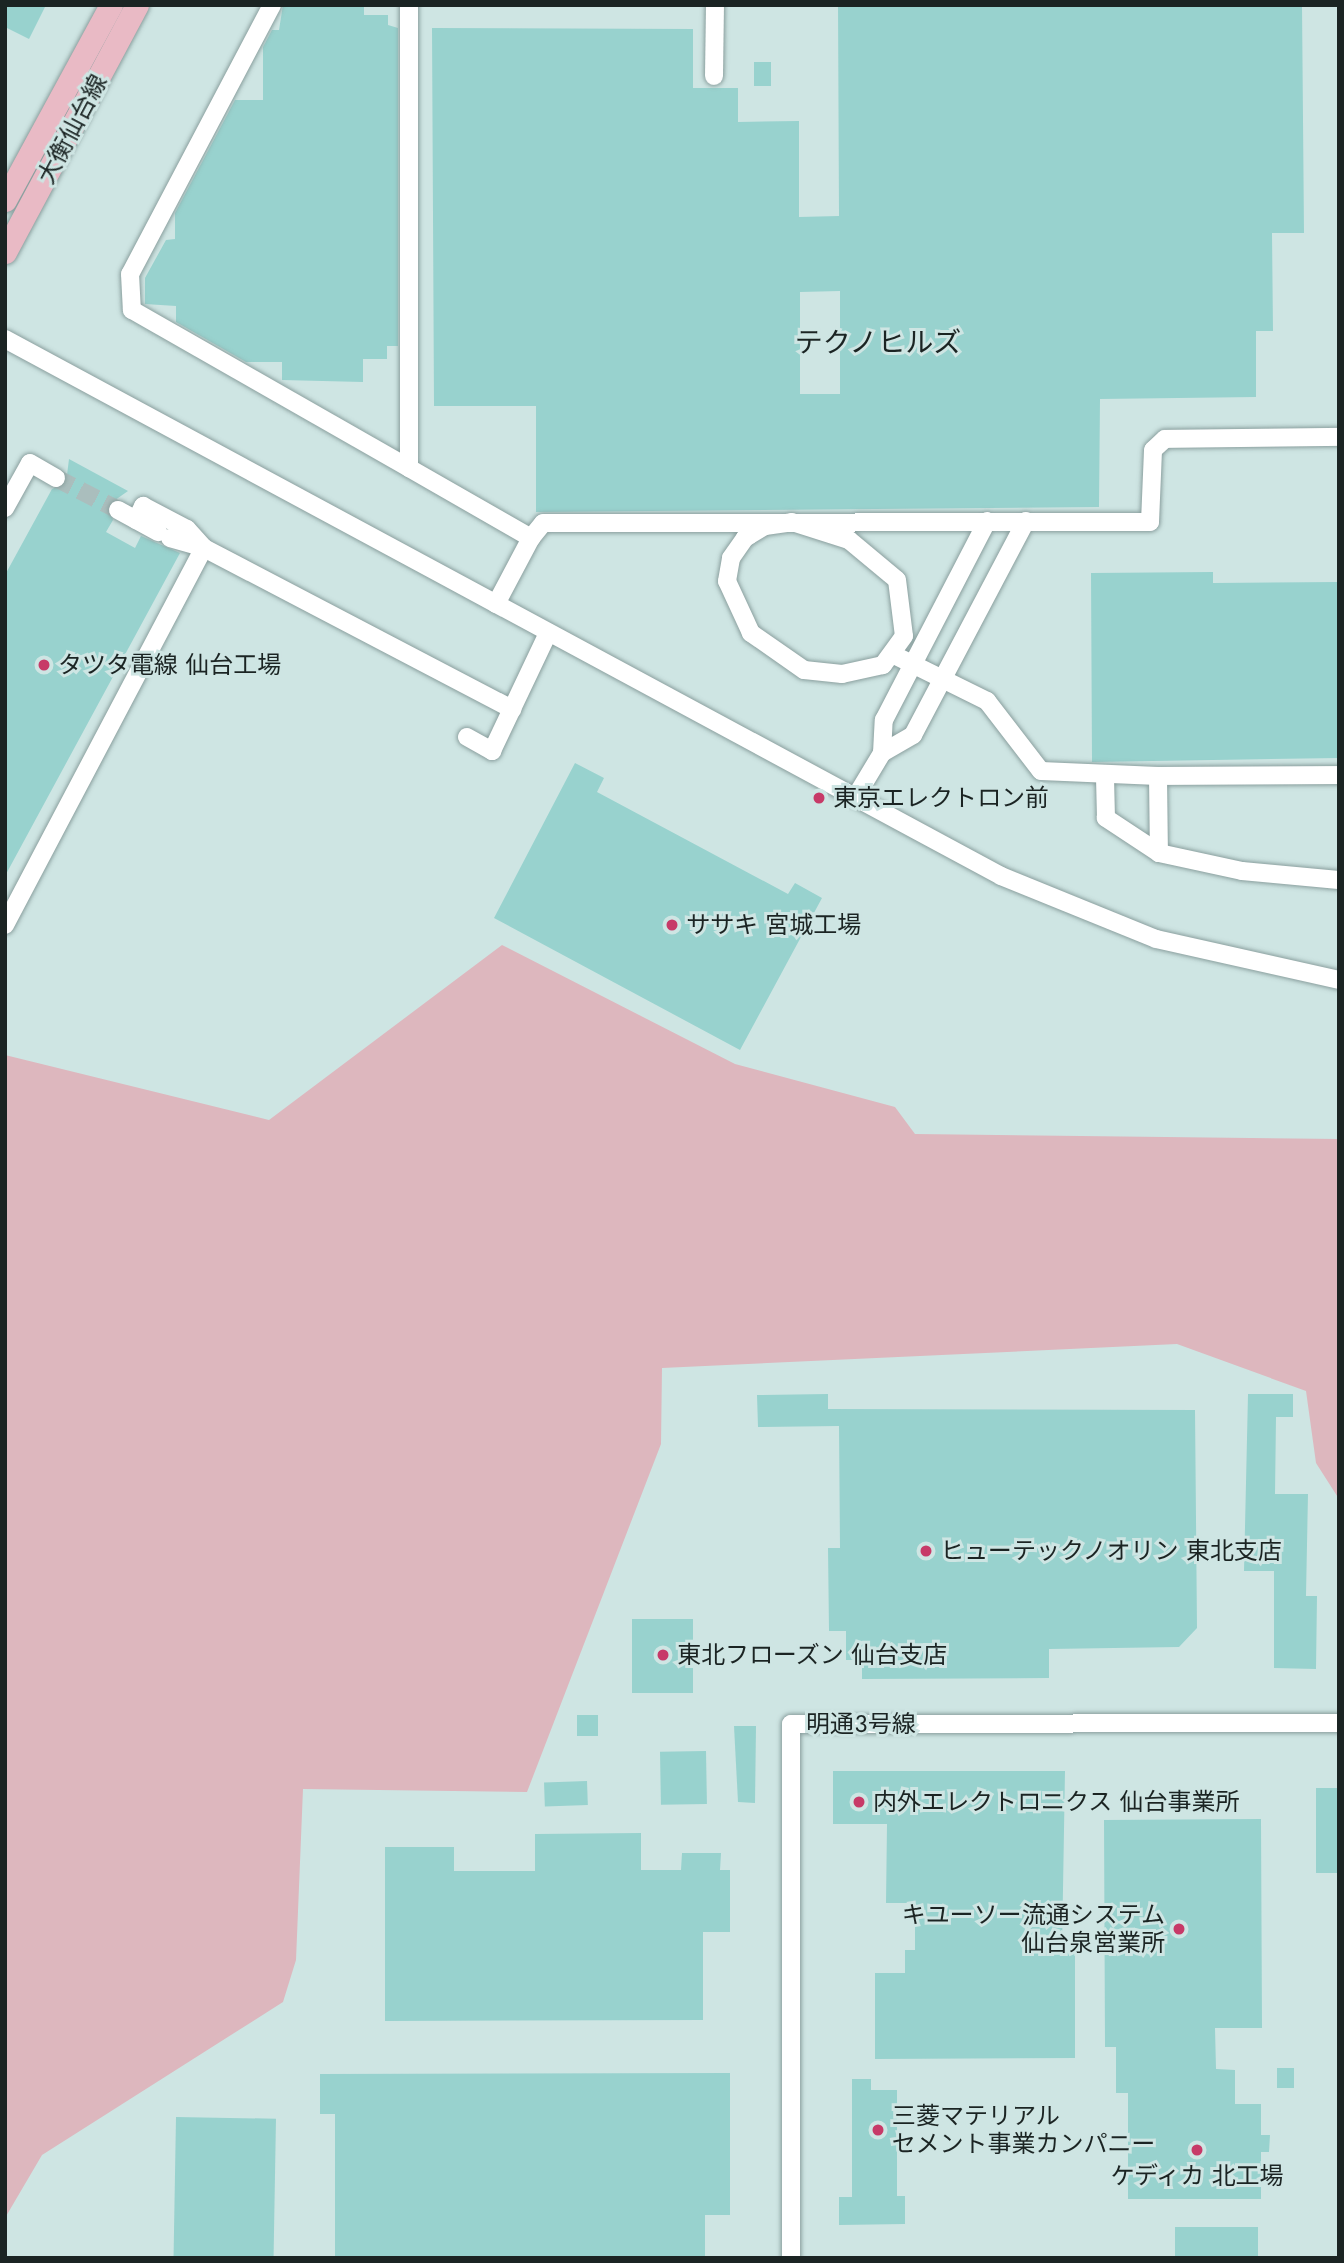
<!DOCTYPE html>
<meta charset="utf-8">
<style>
body{margin:0}
#map{position:relative;width:1344px;height:2263px;overflow:hidden;background:#cee5e3;font-family:Jost,"Noto Sans JP",sans-serif}
div>[style]{position:absolute}
.green>*{inset:0;background:#ddb7be}
.building>*{inset:0;background:#98d2ce;transform-origin:0 0}
.minor-tunnel>*{height:18px;margin-top:-9px;transform-origin:0;background:repeating-linear-gradient(90deg,#aabebd 0 18px,transparent 0 27px)}
.roads{filter:drop-shadow(0 0 2px #8a9f9e) drop-shadow(0 0 2px #8a9f9e)}
.minor>*{height:18px;margin:-9px;padding:0 9px;transform-origin:9px;border-radius:9px;background:#fff}
.major>*{height:23px;margin:-11.5px;padding:0 11.5px;transform-origin:11.5px;border-radius:11.5px;background:#e9bac5}
.dots>*{width:19px;height:19px;translate:-50% -50%;box-sizing:border-box;border:4px solid #cee5e3;border-radius:50%}
span{translate:-50% -50%;white-space:nowrap;text-align:center;line-height:1.15;-webkit-text-stroke:6px #cee5e3;paint-order:stroke}
.street-label{font-size:24px;color:#1b2423}
.poi-label{font-size:24px;color:#1b2423}
.left{translate:0 -50%;text-align:left}
.right{translate:-100% -50%;text-align:right}
.quarter-label{font-size:28px;color:#1b2423}
.frame{position:absolute;inset:0;border:7px solid #1b2423;pointer-events:none}
</style>
<div id="map">
<div class="green">
<i style="clip-path:polygon(502px 945px,735px 1064px,895px 1107px,915px 1134px,1339px 1139px,1339px 1499px,1316px 1463px,1306px 1391px,1177px 1344px,662px 1368px,661px 1444px,527px 1792px,303px 1789px,296px 1960px,283px 2002px,42px 2155px,5px 2218px,5px 1055px,269px 1120px)"></i>
</div>
<div class="building">
<i style="clip-path:polygon(5px 5px,46px 5px,29px 39px,5px 27px)"></i>
<i style="clip-path:polygon(283px 5px,364px 5px,364px 15px,388px 15px,388px 25px,398px 28px,398px 346px,387px 346px,387px 359px,363px 359px,363px 382px,282px 380px,282px 362px,246px 362px,176px 322px,176px 306px,145px 304px,145px 278px,166px 240px,175px 239px,175px 213px,235px 100px,263px 100px,263px 47px,272px 30px,279px 30px)"></i>
<i style="clip-path:polygon(evenodd,838px 5px,1302px 5px,1304px 233px,1272px 233px,1273px 331px,1256px 331px,1256px 397px,1100px 399px,1099px 507px,536px 512px,536px 406px,434px 406px,432px 28px,693px 29px,693px 88px,738px 88px,738px 122px,799px 121px,799px 217px,839px 216px,838px 5px,840px 291px,840px 394px,800px 394px,800px 292px,840px 291px)"></i>
<i style="left:754px;top:62px;width:17px;height:24px"></i>
<i style="clip-path:polygon(69px 459px,128px 491px,108px 505px,113px 520px,106px 532px,135px 548px,141px 536px,180px 553px,5px 876px,5px 575px,52px 489px,66px 483px)"></i>
<i style="clip-path:polygon(1213px 572px,1213px 583px,1339px 582px,1339px 758px,1092px 762px,1091px 573px)"></i>
<i style="clip-path:polygon(575px 763px,604px 778px,597px 792px,788px 894px,795px 883px,822px 898px,740px 1050px,494px 918px)"></i>
<i style="clip-path:polygon(828px 1394px,828px 1409px,1195px 1410px,1197px 1628px,1179px 1647px,1049px 1649px,1049px 1678px,862px 1679px,862px 1660px,846px 1660px,846px 1631px,829px 1631px,828px 1548px,840px 1548px,839px 1426px,758px 1427px,757px 1395px)"></i>
<i style="clip-path:polygon(1248px 1394px,1293px 1394px,1293px 1417px,1276px 1417px,1275px 1494px,1308px 1494px,1306px 1596px,1317px 1596px,1316px 1669px,1274px 1668px,1274px 1571px,1244px 1571px)"></i>
<i style="left:632px;top:1619px;width:61px;height:74px"></i>
<i style="left:577px;top:1715px;width:21px;height:21px"></i>
<i style="clip-path:polygon(734px 1726px,756px 1726px,755px 1803px,738px 1802px)"></i>
<i style="left:706px;top:1751px;width:53px;height:46px;rotate:89deg"></i>
<i style="clip-path:polygon(833px 1771px,1065px 1771px,1062px 1949px,1075px 1949px,1075px 2058px,875px 2059px,875px 1973px,905px 1973px,905px 1950px,915px 1950px,915px 1903px,886px 1903px,887px 1824px,833px 1824px)"></i>
<i style="left:587px;top:1781px;width:24px;height:43px;rotate:88deg"></i>
<i style="left:1316px;top:1788px;width:23px;height:85px"></i>
<i style="clip-path:polygon(1261px 1819px,1262px 2028px,1215px 2028px,1216px 2069px,1235px 2070px,1235px 2104px,1261px 2104px,1261px 2135px,1270px 2135px,1269px 2152px,1261px 2152px,1261px 2199px,1128px 2199px,1128px 2093px,1116px 2093px,1116px 2047px,1105px 2047px,1104px 1820px)"></i>
<i style="clip-path:polygon(641px 1833px,641px 1870px,681px 1870px,682px 1853px,721px 1853px,720px 1870px,730px 1870px,730px 1932px,703px 1932px,703px 2020px,385px 2021px,385px 1847px,454px 1847px,454px 1871px,535px 1871px,535px 1834px)"></i>
<i style="left:1277px;top:2068px;width:17px;height:20px"></i>
<i style="clip-path:polygon(730px 2073px,730px 2215px,705px 2215px,705px 2258px,335px 2258px,335px 2114px,320px 2114px,320px 2074px)"></i>
<i style="clip-path:polygon(852px 2079px,871px 2079px,871px 2090px,897px 2090px,897px 2196px,905px 2196px,905px 2224px,839px 2225px,839px 2197px,852px 2197px)"></i>
<i style="left:176px;top:2117px;width:100px;height:141px;rotate:1deg"></i>
<i style="left:1175px;top:2227px;width:83px;height:31px"></i>
</div>
<div class="minor-tunnel">
<i style="left:56px;top:478px;width:70px;rotate:27.3deg"></i>
</div>
<div class="roads">
<div class="minor">
<i style="left:272px;top:5px;width:304px;rotate:117.8deg"></i>
<i style="left:130px;top:274px;width:36px;rotate:87deg"></i>
<i style="left:132px;top:310px;width:319px;rotate:29.7deg"></i>
<i style="left:409px;top:5px;width:463px;rotate:90deg"></i>
<i style="left:409px;top:468px;width:141px;rotate:29.8deg"></i>
<i style="left:531px;top:538px;width:19px;rotate:-51deg"></i>
<i style="left:543px;top:523px;width:607px;rotate:-0.09deg"></i>
<i style="left:1150px;top:522px;width:72px;rotate:-87.6deg"></i>
<i style="left:1153px;top:450px;width:16px;rotate:-43deg"></i>
<i style="left:1165px;top:439px;width:174px;rotate:-0.7deg"></i>
<i style="left:714px;top:76px;width:71px;rotate:-89.2deg"></i>
<i style="left:5px;top:339px;width:1132px;rotate:28.33deg"></i>
<i style="left:1001px;top:876px;width:167px;rotate:22.1deg"></i>
<i style="left:1156px;top:939px;width:188px;rotate:12.6deg"></i>
<i style="left:5px;top:508px;width:51px;rotate:-60.9deg"></i>
<i style="left:30px;top:463px;width:30px;rotate:30deg"></i>
<i style="left:118px;top:510px;width:46px;rotate:28.8deg"></i>
<i style="left:136px;top:520px;width:16px;rotate:-63deg"></i>
<i style="left:143px;top:506px;width:50px;rotate:27.6deg"></i>
<i style="left:187px;top:529px;width:25px;rotate:48deg"></i>
<i style="left:792px;top:522px;width:60px;rotate:17.5deg"></i>
<i style="left:849px;top:540px;width:62px;rotate:39.8deg"></i>
<i style="left:897px;top:580px;width:56px;rotate:82.9deg"></i>
<i style="left:904px;top:636px;width:36px;rotate:126deg"></i>
<i style="left:883px;top:665px;width:42px;rotate:167.6deg"></i>
<i style="left:842px;top:674px;width:38px;rotate:-174deg"></i>
<i style="left:804px;top:670px;width:65px;rotate:-145.1deg"></i>
<i style="left:751px;top:633px;width:57px;rotate:-114.8deg"></i>
<i style="left:727px;top:581px;width:23px;rotate:-80deg"></i>
<i style="left:731px;top:558px;width:24px;rotate:-55deg"></i>
<i style="left:745px;top:538px;width:23px;rotate:-31deg"></i>
<i style="left:765px;top:526px;width:27px;rotate:-8deg"></i>
<i style="left:170px;top:538px;width:35px;rotate:16deg"></i>
<i style="left:204px;top:548px;width:348px;rotate:27.6deg"></i>
<i style="left:496px;top:604px;width:75px;rotate:-62.1deg"></i>
<i style="left:894px;top:655px;width:104px;rotate:26.3deg"></i>
<i style="left:987px;top:701px;width:88px;rotate:52.4deg"></i>
<i style="left:1041px;top:771px;width:117px;rotate:2.4deg"></i>
<i style="left:1158px;top:776px;width:77px;rotate:89.3deg"></i>
<i style="left:1159px;top:853px;width:64px;rotate:-146.6deg"></i>
<i style="left:1106px;top:818px;width:42px;rotate:-91.4deg"></i>
<i style="left:467px;top:737px;width:29px;rotate:29deg"></i>
<i style="left:492px;top:751px;width:131px;rotate:-64.6deg"></i>
<i style="left:882px;top:753px;width:33px;rotate:-87deg"></i>
<i style="left:884px;top:720px;width:224px;rotate:-62.6deg"></i>
<i style="left:1158px;top:776px;width:181px;rotate:-0.3deg"></i>
<i style="left:855px;top:798px;width:52px;rotate:-59deg"></i>
<i style="left:882px;top:753px;width:36px;rotate:-30deg"></i>
<i style="left:913px;top:735px;width:242px;rotate:-62.2deg"></i>
<i style="left:1159px;top:853px;width:85px;rotate:12.2deg"></i>
<i style="left:1242px;top:871px;width:97px;rotate:5.3deg"></i>
<i style="left:5px;top:925px;width:426px;rotate:-62.2deg"></i>
<i style="left:791px;top:2258px;width:534px;rotate:-90deg"></i>
<i style="left:791px;top:1724px;width:548px;rotate:-0.1deg"></i>
</div>
<div class="major">
<i style="left:5px;top:200px;width:222px;rotate:-61.5deg"></i>
<i style="left:5px;top:252px;width:280px;rotate:-61.9deg"></i>
</div>
</div>
<div class="dots">
<i style="left:44px;top:665px;background:#c73a68"></i>
<i style="left:819px;top:798px;background:#c73a68"></i>
<i style="left:672px;top:925px;background:#c73a68"></i>
<i style="left:926px;top:1551px;background:#c73a68"></i>
<i style="left:663px;top:1655px;background:#c73a68"></i>
<i style="left:859px;top:1802px;background:#c73a68"></i>
<i style="left:1179px;top:1929px;background:#c73a68"></i>
<i style="left:878px;top:2130px;background:#c73a68"></i>
<i style="left:1197px;top:2150px;background:#c73a68"></i>
</div>
<div class="street-label">
<span style="left:72px;top:129px;rotate:-62deg">大衡仙台線</span>
<span style="left:861px;top:1724px">明通３号線</span>
</div>
<div class="poi-label">
<span class="left" style="left:58px;top:665px">タツタ電線 仙台工場</span>
<span class="left" style="left:833px;top:798px">東京エレクトロン前</span>
<span class="left" style="left:686px;top:925px">ササキ 宮城工場</span>
<span class="left" style="left:940px;top:1551px">ヒューテックノオリン 東北支店</span>
<span class="left" style="left:677px;top:1655px">東北フローズン 仙台支店</span>
<span class="left" style="left:873px;top:1802px">内外エレクトロニクス 仙台事業所</span>
<span class="right" style="left:1165px;top:1929px">キユーソー流通システム<br>仙台泉営業所</span>
<span class="left" style="left:892px;top:2130px">三菱マテリアル<br>セメント事業カンパニー</span>
<span style="left:1197px;top:2176px">ケディカ 北工場</span>
</div>
<div class="quarter-label">
<span style="left:878px;top:343px">テクノヒルズ</span>
</div>
<div class="frame"></div>
</div>
